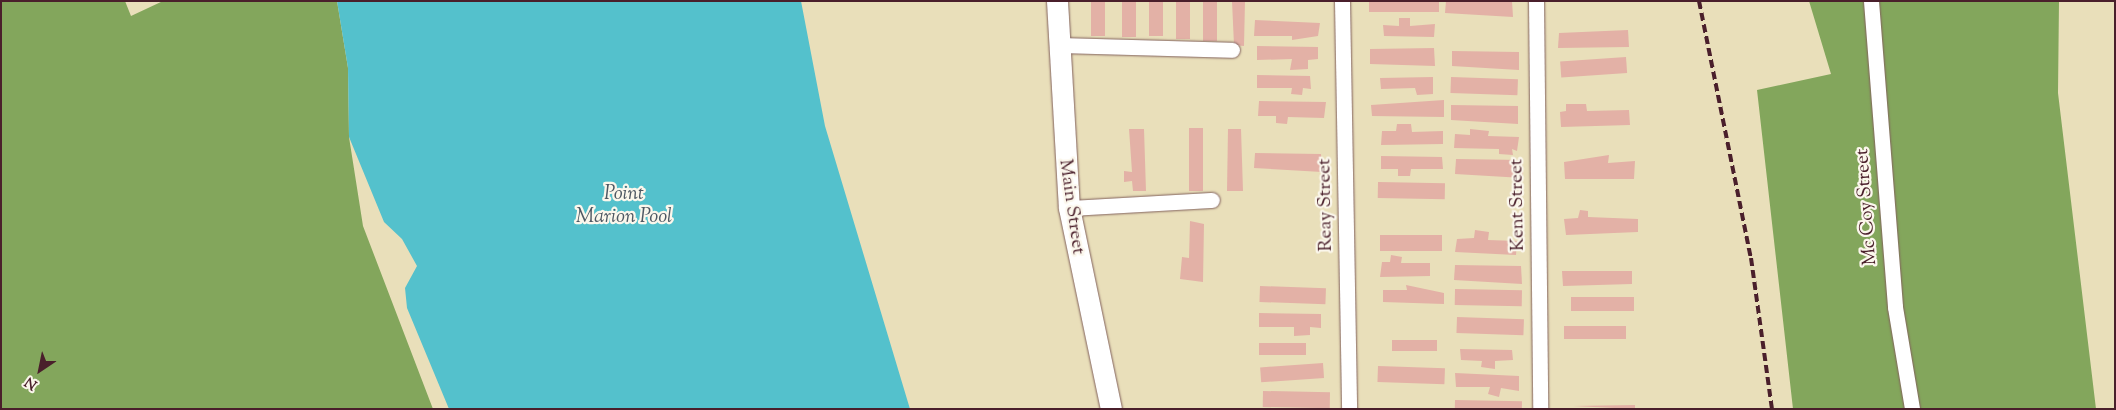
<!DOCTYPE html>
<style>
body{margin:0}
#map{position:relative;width:2116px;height:410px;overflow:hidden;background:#e9dfba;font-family:"Sorts Mill Goudy",serif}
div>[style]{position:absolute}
.forest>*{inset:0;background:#83a65c}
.water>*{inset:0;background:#54c1cc}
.building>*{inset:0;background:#e3b1a6;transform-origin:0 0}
.roads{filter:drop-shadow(0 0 1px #82625d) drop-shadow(0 0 1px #82625d)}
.street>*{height:15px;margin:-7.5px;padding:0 7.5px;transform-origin:7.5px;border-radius:7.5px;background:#fff}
.secondary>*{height:21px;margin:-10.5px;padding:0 10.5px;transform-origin:10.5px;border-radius:10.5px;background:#fff}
.rail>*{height:4px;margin-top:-2px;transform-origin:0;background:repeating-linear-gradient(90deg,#4a1f2b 0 8px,transparent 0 12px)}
span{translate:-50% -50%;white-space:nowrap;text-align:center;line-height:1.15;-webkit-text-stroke:4.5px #fbf7ec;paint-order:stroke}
.street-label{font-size:19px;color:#4a1f2b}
.water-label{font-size:20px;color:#4e5863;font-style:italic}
.frame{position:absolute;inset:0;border:2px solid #4a1f2b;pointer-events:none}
.north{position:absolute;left:15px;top:345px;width:50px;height:50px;-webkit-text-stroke:4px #fbf7ec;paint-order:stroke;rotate:214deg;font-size:14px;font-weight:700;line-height:20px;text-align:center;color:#4a1f2b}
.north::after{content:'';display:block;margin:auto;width:18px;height:22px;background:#4a1f2b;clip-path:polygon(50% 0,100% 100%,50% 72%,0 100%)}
</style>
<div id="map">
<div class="forest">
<i style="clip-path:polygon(1px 1px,125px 1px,131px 16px,163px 1px,337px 1px,348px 68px,349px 137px,363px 226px,433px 409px,1px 409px)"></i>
<i style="clip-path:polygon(1809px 1px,2059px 1px,2058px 93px,2096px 409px,1793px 409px,1757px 90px,1831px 74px)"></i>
</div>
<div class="water">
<i style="clip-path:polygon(337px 1px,801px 1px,825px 126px,910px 409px,449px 409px,407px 308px,405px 288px,417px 266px,402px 239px,384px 222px,349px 137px,348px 68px)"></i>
</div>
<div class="building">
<i style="left:1091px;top:1px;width:14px;height:35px"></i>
<i style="left:1122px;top:1px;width:14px;height:36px"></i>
<i style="left:1149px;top:1px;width:14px;height:35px"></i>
<i style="left:1176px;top:1px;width:14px;height:38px"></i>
<i style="left:1203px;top:1px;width:14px;height:40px"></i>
<i style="clip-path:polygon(1232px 1px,1245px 1px,1244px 46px,1234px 45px)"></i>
<i style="left:1369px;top:1px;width:70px;height:11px"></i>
<i style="clip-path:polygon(1446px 1px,1512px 1px,1513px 17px,1445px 13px)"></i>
<i style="clip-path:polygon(1399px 18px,1410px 18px,1410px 26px,1435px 24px,1434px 37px,1384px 36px,1383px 25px,1399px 26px)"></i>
<i style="clip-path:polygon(1255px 20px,1320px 23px,1318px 36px,1292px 40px,1292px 36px,1254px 36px)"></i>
<i style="clip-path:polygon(1628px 30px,1629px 47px,1558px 48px,1559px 33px)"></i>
<i style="clip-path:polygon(1257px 46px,1318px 47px,1318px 59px,1308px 60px,1308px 69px,1290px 70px,1292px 59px,1257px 60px)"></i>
<i style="clip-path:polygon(1434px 48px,1435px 66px,1370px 64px,1370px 49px)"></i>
<i style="clip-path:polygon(1452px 51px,1519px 52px,1519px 70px,1452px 66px)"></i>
<i style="left:1626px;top:57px;width:16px;height:66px;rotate:86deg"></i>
<i style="clip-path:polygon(1257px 75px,1310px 76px,1311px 89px,1303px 88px,1302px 95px,1291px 94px,1292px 88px,1257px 88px)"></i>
<i style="clip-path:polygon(1433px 77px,1433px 94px,1417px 95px,1415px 88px,1381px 89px,1380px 78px)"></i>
<i style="left:1451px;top:77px;width:67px;height:16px;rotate:2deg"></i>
<i style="clip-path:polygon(1444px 100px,1444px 117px,1372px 116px,1371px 105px)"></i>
<i style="clip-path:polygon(1259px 101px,1326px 102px,1324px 118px,1288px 117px,1287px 124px,1276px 123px,1276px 116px,1258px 116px)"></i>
<i style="clip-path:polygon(1566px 104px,1586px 104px,1587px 111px,1629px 110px,1630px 125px,1561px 127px,1560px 112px,1566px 111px)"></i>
<i style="clip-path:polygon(1451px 105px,1518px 106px,1518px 124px,1451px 120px)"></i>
<i style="clip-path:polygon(1397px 124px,1411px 124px,1412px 132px,1443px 131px,1443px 144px,1381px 145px,1382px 131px,1396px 131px)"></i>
<i style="left:1189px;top:128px;width:14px;height:63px"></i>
<i style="clip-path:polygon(1129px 129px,1144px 129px,1146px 191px,1133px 191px,1132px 181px,1124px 182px,1124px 171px,1132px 172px)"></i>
<i style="clip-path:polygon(1228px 129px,1241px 129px,1243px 191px,1227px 191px)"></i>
<i style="clip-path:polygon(1470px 129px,1489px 131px,1488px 136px,1519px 137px,1517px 151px,1512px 149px,1513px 155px,1499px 154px,1499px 149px,1454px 148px,1455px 134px,1470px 135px)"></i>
<i style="clip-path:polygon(1255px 153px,1321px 154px,1322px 172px,1254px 168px)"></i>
<i style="clip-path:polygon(1609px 155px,1608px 163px,1635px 161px,1634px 179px,1565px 179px,1564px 162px)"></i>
<i style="clip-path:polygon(1381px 156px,1442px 157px,1443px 169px,1411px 169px,1410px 176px,1398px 176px,1398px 169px,1381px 169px)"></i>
<i style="clip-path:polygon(1456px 159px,1522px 160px,1523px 178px,1455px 174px)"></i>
<i style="left:1378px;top:182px;width:67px;height:16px;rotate:1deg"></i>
<i style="clip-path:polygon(1580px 210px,1588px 211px,1588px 217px,1638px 219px,1638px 232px,1566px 235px,1564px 219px,1578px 218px)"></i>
<i style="clip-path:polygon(1190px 221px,1204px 224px,1203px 282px,1180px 279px,1182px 257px,1189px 258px)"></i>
<i style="clip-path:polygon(1475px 230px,1489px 232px,1488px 240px,1517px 241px,1516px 255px,1455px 252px,1457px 239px,1474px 238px)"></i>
<i style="left:1380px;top:235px;width:62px;height:16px"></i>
<i style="clip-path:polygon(1391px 255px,1402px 257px,1401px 263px,1430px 263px,1430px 276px,1380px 277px,1382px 262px,1390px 262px)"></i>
<i style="clip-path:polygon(1455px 265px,1521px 266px,1522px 284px,1454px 280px)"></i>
<i style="clip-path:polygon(1562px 271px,1632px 271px,1632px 284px,1563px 286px)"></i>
<i style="clip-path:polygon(1406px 285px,1444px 293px,1444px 304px,1383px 302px,1383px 290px,1407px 290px)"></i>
<i style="left:1260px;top:286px;width:66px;height:16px;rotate:2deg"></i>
<i style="left:1455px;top:289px;width:67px;height:16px;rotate:1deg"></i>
<i style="left:1634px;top:297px;width:14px;height:63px;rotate:90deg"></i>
<i style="clip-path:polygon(1259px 313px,1321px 314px,1321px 328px,1310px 327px,1310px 335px,1294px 336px,1294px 327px,1259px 327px)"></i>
<i style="left:1457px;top:317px;width:67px;height:16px;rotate:2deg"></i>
<i style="left:1564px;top:326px;width:62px;height:13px"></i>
<i style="left:1437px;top:340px;width:11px;height:45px;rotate:90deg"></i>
<i style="left:1259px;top:343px;width:47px;height:12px"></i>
<i style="clip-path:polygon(1460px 349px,1512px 350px,1513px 360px,1495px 361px,1495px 369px,1481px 367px,1482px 361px,1461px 360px)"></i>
<i style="left:1323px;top:363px;width:15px;height:63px;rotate:86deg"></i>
<i style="left:1378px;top:366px;width:67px;height:16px;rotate:2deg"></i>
<i style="clip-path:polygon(1455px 373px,1519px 376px,1519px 391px,1501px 388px,1499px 397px,1488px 394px,1490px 387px,1456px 387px)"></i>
<i style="left:1263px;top:391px;width:67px;height:16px;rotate:1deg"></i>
<i style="left:1455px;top:400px;width:67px;height:9px;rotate:1deg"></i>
<i style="clip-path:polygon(1635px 405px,1635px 409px,1573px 406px)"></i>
</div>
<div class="roads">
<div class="street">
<i style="left:1342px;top:1px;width:408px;rotate:89deg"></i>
<i style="left:1536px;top:1px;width:408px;rotate:89.4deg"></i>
<i style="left:1871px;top:1px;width:307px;rotate:85.5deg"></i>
<i style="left:1895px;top:307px;width:103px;rotate:80.5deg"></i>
<i style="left:1058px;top:45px;width:174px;rotate:1.6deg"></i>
<i style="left:1069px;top:208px;width:143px;rotate:-3.2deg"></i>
</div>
<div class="secondary">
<i style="left:1057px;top:1px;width:207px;rotate:86.7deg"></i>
<i style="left:1069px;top:208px;width:205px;rotate:78.2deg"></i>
</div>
</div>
<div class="rail">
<i style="left:1699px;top:1px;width:262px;rotate:78.6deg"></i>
<i style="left:1751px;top:258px;width:152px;rotate:82.1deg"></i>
</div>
<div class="street-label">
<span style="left:1326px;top:205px;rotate:-91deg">Reay Street</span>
<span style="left:1518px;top:205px;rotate:-91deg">Kent Street</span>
<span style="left:1071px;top:207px;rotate:82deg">Main Street</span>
<span style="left:1867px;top:207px;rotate:-94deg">Mc Coy Street</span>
</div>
<div class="water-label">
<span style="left:624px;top:206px">Point<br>Marion Pool</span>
</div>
<div class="frame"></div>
<div class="north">N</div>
</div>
